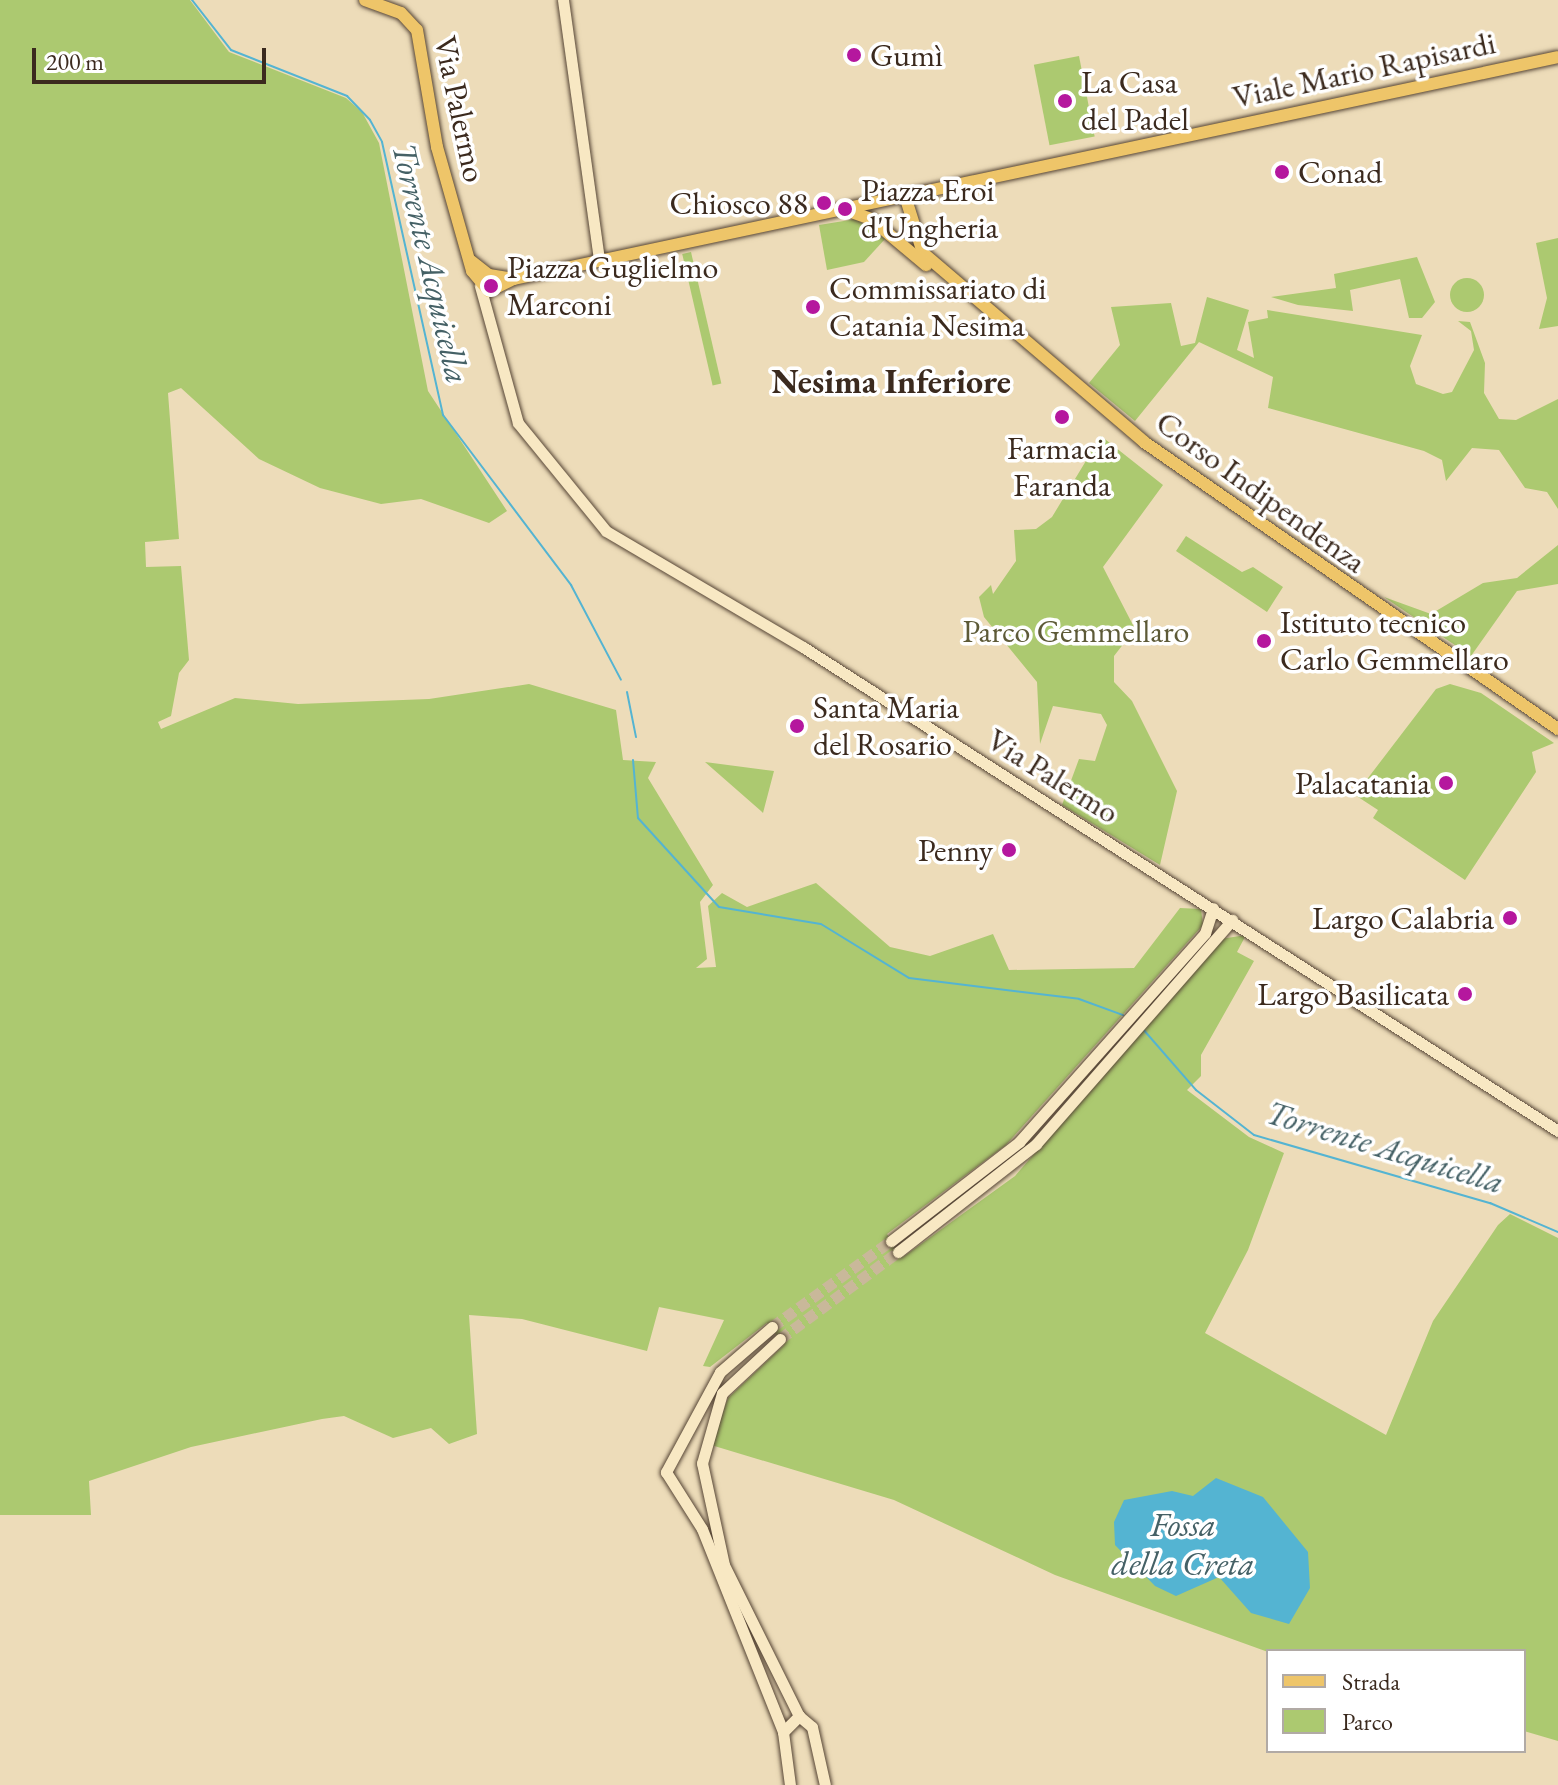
<!DOCTYPE html>
<meta charset="utf-8">
<style>
body{margin:0}
#map{position:relative;width:1558px;height:1785px;overflow:hidden;background:#eddcb9;font-family:"EB Garamond",serif}
div>[style]{position:absolute}
.green>*{inset:0;background:#acc970;transform-origin:0 0}
.round{border-radius:50%}
.water>*{inset:0;background:#54b4d2}
.stream>*{height:2px;margin:-1px;padding:0 1px;transform-origin:1px;border-radius:1px;background:#54b4d2}
.secondary-tunnel>*{height:11px;margin-top:-5.5px;transform-origin:0;background:repeating-linear-gradient(90deg,#c9b89a 0 11px,transparent 0 16.5px)}
.roads{filter:drop-shadow(0 0 2px #564535) drop-shadow(0 0 2px #564535)}
.secondary>*{height:11px;margin:-5.5px;padding:0 5.5px;transform-origin:5.5px;border-radius:5.5px;background:#f8e8c3}
.primary>*{height:12px;margin:-6px;padding:0 6px;transform-origin:6px;border-radius:6px;background:#eec569}
.dots>*{width:22px;height:22px;translate:-50% -50%;box-sizing:border-box;border:4px solid #fff;border-radius:50%}
span{translate:-50% -50%;white-space:nowrap;text-align:center;line-height:1.15;-webkit-text-stroke:7px #fff;paint-order:stroke}
.poi-label{font-size:32px;color:#3b2a1e}
.left{translate:0 -50%;text-align:left}
.right{translate:-100% -50%;text-align:right}
.street-label{font-size:32px;color:#3b2a1e}
.park-label{font-size:32px;color:#5d5a37}
.water-label{font-size:34px;color:#456166;font-style:italic}
.neighbourhood-label{font-size:34px;color:#3b2a1e;font-weight:700}
.legend{position:absolute;left:1266px;top:1649px;width:260px;height:104px;box-sizing:border-box;background:#fff;border:2px solid #b1aaa5;margin:0;padding:10px 14px;list-style:none;font-size:24px;color:#3b2a1e}
.legend li{display:flex;align-items:center;gap:16px;height:40px}
.legend b{width:40px;border:2px solid #b1aaa5}
.scale{position:absolute;left:32px;top:48px;width:234px;height:36px;box-sizing:border-box;border:4px solid #3b2a1e;border-top:0;padding-left:10px;font-size:24px;line-height:28px;white-space:nowrap;color:#3b2a1e;-webkit-text-stroke:6px #fff;paint-order:stroke}
</style>
<div id="map">
<div class="green">
<i style="clip-path:polygon(0 0,190px 0,229px 52px,346px 98px,362px 112px,379px 143px,428px 391px,507px 511px,489px 523px,421px 499px,381px 504px,320px 488px,259px 459px,181px 388px,168px 393px,179px 539px,145px 542px,146px 567px,181px 566px,189px 660px,179px 673px,171px 716px,158px 722px,161px 729px,235px 698px,298px 704px,429px 699px,529px 684px,616px 710px,623px 760px,656px 762px,648px 778px,713px 885px,700px 902px,707px 959px,696px 968px,716px 967px,708px 906px,722px 893px,747px 907px,816px 883px,890px 947px,930px 956px,993px 934px,1009px 970px,1134px 968px,1180px 908px,1201px 909px,1203px 925px,1006px 1145px,887px 1234px,903px 1257px,1015px 1176px,1221px 939px,1246px 935px,1237px 952px,1254px 961px,1201px 1055px,1201px 1076px,1187px 1090px,1249px 1137px,1284px 1153px,1248px 1250px,1205px 1333px,1386px 1435px,1433px 1321px,1498px 1225px,1510px 1214px,1558px 1238px,1558px 1741px,1524px 1731px,1524px 1651px,1268px 1652px,1055px 1575px,894px 1500px,711px 1445px,728px 1398px,784px 1345px,767px 1323px,710px 1367px,703px 1366px,724px 1320px,659px 1307px,647px 1351px,522px 1319px,469px 1315px,477px 1434px,449px 1444px,431px 1428px,393px 1438px,344px 1416px,322px 1419px,191px 1447px,89px 1481px,91px 1515px,0 1515px)"></i>
<i style="left:1079px;top:56px;width:82px;height:46px;rotate:79deg"></i>
<i style="clip-path:polygon(856px 219px,885px 239px,864px 262px,827px 270px,819px 225px)"></i>
<i style="clip-path:polygon(1558px 238px,1558px 326px,1539px 329px,1547px 298px,1536px 243px)"></i>
<i style="left:691px;top:252px;width:135px;height:9px;rotate:77deg"></i>
<i style="clip-path:polygon(1417px 257px,1435px 302px,1422px 318px,1409px 318px,1400px 279px,1350px 290px,1353px 311px,1298px 305px,1271px 297px,1336px 288px,1334px 274px)"></i>
<i class="round" style="left:1450px;top:278px;width:34px;height:34px"></i>
<i style="clip-path:polygon(1207px 297px,1249px 310px,1237px 350px,1254px 358px,1248px 322px,1268px 318px,1267px 310px,1422px 335px,1410px 366px,1416px 384px,1443px 394px,1452px 392px,1474px 350px,1471px 331px,1458px 321px,1470px 322px,1485px 363px,1484px 393px,1499px 419px,1516px 420px,1558px 399px,1558px 509px,1547px 492px,1525px 488px,1499px 450px,1472px 448px,1446px 481px,1442px 460px,1424px 451px,1268px 408px,1273px 377px,1199px 342px,1135px 421px,1089px 383px,1120px 345px,1111px 307px,1171px 303px,1181px 346px,1195px 343px)"></i>
<i style="clip-path:polygon(1101px 436px,1163px 485px,1103px 567px,1135px 629px,1114px 656px,1114px 682px,1132px 701px,1177px 791px,1160px 865px,1062px 805px,1079px 759px,1095px 761px,1107px 725px,1101px 714px,1053px 706px,1040px 744px,1037px 682px,984px 617px,979px 597px,991px 585px,993px 594px,1016px 561px,1014px 530px,1036px 529px,1052px 517px)"></i>
<i style="clip-path:polygon(1186px 536px,1242px 572px,1253px 567px,1283px 587px,1267px 612px,1176px 551px)"></i>
<i style="clip-path:polygon(1558px 545px,1558px 584px,1517px 591px,1471px 656px,1384px 597px,1431px 614px,1483px 583px,1517px 578px)"></i>
<i style="clip-path:polygon(1450px 684px,1481px 693px,1554px 743px,1532px 752px,1536px 772px,1465px 880px,1373px 818px,1378px 810px,1355px 795px,1436px 689px)"></i>
<i style="clip-path:polygon(705px 762px,774px 771px,763px 813px,761px 811px)"></i>
</div>
<div class="water">
<i style="clip-path:polygon(1216px 1478px,1263px 1497px,1308px 1552px,1310px 1588px,1289px 1624px,1251px 1613px,1219px 1577px,1176px 1596px,1155px 1586px,1115px 1545px,1114px 1522px,1124px 1500px,1172px 1491px,1193px 1496px)"></i>
</div>
<div class="stream">
<i style="left:192px;top:0;width:63px;rotate:52deg"></i>
<i style="left:231px;top:50px;width:125px;rotate:21.6deg"></i>
<i style="left:347px;top:96px;width:33px;rotate:46deg"></i>
<i style="left:370px;top:120px;width:25px;rotate:61deg"></i>
<i style="left:382px;top:142px;width:280px;rotate:77.4deg"></i>
<i style="left:443px;top:415px;width:213px;rotate:53deg"></i>
<i style="left:571px;top:585px;width:107px;rotate:62.2deg"></i>
<i style="left:627px;top:692px;width:46px;rotate:78.7deg"></i>
<i style="left:633px;top:760px;width:58px;rotate:85.1deg"></i>
<i style="left:638px;top:818px;width:120px;rotate:47.7deg"></i>
<i style="left:719px;top:907px;width:103px;rotate:9.5deg"></i>
<i style="left:821px;top:924px;width:103px;rotate:31.5deg"></i>
<i style="left:909px;top:978px;width:171px;rotate:7deg"></i>
<i style="left:1079px;top:999px;width:47px;rotate:20deg"></i>
<i style="left:1142px;top:1028px;width:82px;rotate:48.9deg"></i>
<i style="left:1196px;top:1090px;width:73px;rotate:37.8deg"></i>
<i style="left:1254px;top:1135px;width:246px;rotate:16.1deg"></i>
<i style="left:1490px;top:1203px;width:74px;rotate:23.1deg"></i>
</div>
<div class="secondary-tunnel">
<i style="left:772px;top:1327px;width:147px;rotate:-35.9deg"></i>
<i style="left:780px;top:1339px;width:147px;rotate:-36.4deg"></i>
</div>
<div class="roads">
<div class="secondary">
<i style="left:563px;top:0;width:263px;rotate:82.1deg"></i>
<i style="left:480px;top:286px;width:142px;rotate:74.5deg"></i>
<i style="left:518px;top:423px;width:139px;rotate:50.8deg"></i>
<i style="left:606px;top:531px;width:229px;rotate:30.5deg"></i>
<i style="left:803px;top:647px;width:897px;rotate:32.66deg"></i>
<i style="left:891px;top:1241px;width:162px;rotate:-37.7deg"></i>
<i style="left:1019px;top:1142px;width:280px;rotate:-48.3deg"></i>
<i style="left:1205px;top:933px;width:26px;rotate:-72deg"></i>
<i style="left:898px;top:1252px;width:175px;rotate:-38deg"></i>
<i style="left:1036px;top:1144px;width:298px;rotate:-48.8deg"></i>
<i style="left:772px;top:1327px;width:69px;rotate:139.1deg"></i>
<i style="left:720px;top:1372px;width:114px;rotate:118.4deg"></i>
<i style="left:666px;top:1472px;width:67px;rotate:57.7deg"></i>
<i style="left:702px;top:1529px;width:219px;rotate:68.2deg"></i>
<i style="left:780px;top:1339px;width:79px;rotate:137deg"></i>
<i style="left:722px;top:1393px;width:73px;rotate:105.9deg"></i>
<i style="left:702px;top:1463px;width:104px;rotate:77.8deg"></i>
<i style="left:724px;top:1565px;width:169px;rotate:63.6deg"></i>
<i style="left:790px;top:1785px;width:53px;rotate:-97.5deg"></i>
<i style="left:783px;top:1732px;width:23px;rotate:-45deg"></i>
<i style="left:799px;top:1716px;width:17px;rotate:40deg"></i>
<i style="left:812px;top:1727px;width:59px;rotate:77.4deg"></i>
</div>
<div class="primary">
<i style="left:365px;top:0;width:38px;rotate:20deg"></i>
<i style="left:401px;top:13px;width:23px;rotate:47deg"></i>
<i style="left:417px;top:30px;width:119px;rotate:80.3deg"></i>
<i style="left:437px;top:147px;width:129px;rotate:74.2deg"></i>
<i style="left:472px;top:271px;width:26px;rotate:50deg"></i>
<i style="left:489px;top:291px;width:28px;rotate:-26deg"></i>
<i style="left:514px;top:279px;width:1067px;rotate:-12deg"></i>
<i style="left:905px;top:196px;width:60px;rotate:72.5deg"></i>
<i style="left:923px;top:253px;width:291px;rotate:40.5deg"></i>
<i style="left:1144px;top:442px;width:504px;rotate:34.73deg"></i>
<i style="left:846px;top:210px;width:27px;rotate:20deg"></i>
<i style="left:871px;top:219px;width:72px;rotate:39.9deg"></i>
<i style="left:471px;top:261px;width:23px;rotate:38deg"></i>
<i style="left:489px;top:275px;width:25px;rotate:9deg"></i>
</div>
</div>
<div class="dots">
<i style="left:854px;top:55px;background:#b5179e"></i>
<i style="left:1065px;top:101px;background:#b5179e"></i>
<i style="left:1282px;top:172px;background:#b5179e"></i>
<i style="left:824px;top:203px;background:#b5179e"></i>
<i style="left:845px;top:209px;background:#b5179e"></i>
<i style="left:491px;top:286px;background:#b5179e"></i>
<i style="left:813px;top:307px;background:#b5179e"></i>
<i style="left:1062px;top:417px;background:#b5179e"></i>
<i style="left:1264px;top:641px;background:#b5179e"></i>
<i style="left:797px;top:726px;background:#b5179e"></i>
<i style="left:1446px;top:783px;background:#b5179e"></i>
<i style="left:1009px;top:850px;background:#b5179e"></i>
<i style="left:1510px;top:918px;background:#b5179e"></i>
<i style="left:1465px;top:994px;background:#b5179e"></i>
</div>
<div class="poi-label">
<span class="left" style="left:870px;top:55px">Gumì</span>
<span class="left" style="left:1081px;top:101px">La Casa<br>del Padel</span>
<span class="left" style="left:1298px;top:172px">Conad</span>
<span class="left" style="left:861px;top:209px">Piazza Eroi<br>d'Ungheria</span>
<span class="right" style="left:808px;top:203px">Chiosco 88</span>
<span class="left" style="left:507px;top:286px">Piazza Guglielmo<br>Marconi</span>
<span class="left" style="left:829px;top:307px">Commissariato di<br>Catania Nesima</span>
<span style="left:1062px;top:467px">Farmacia<br>Faranda</span>
<span class="left" style="left:1280px;top:641px">Istituto tecnico<br>Carlo Gemmellaro</span>
<span class="left" style="left:813px;top:726px">Santa Maria<br>del Rosario</span>
<span class="right" style="left:1430px;top:783px">Palacatania</span>
<span class="right" style="left:993px;top:850px">Penny</span>
<span class="right" style="left:1494px;top:918px">Largo Calabria</span>
<span class="right" style="left:1449px;top:994px">Largo Basilicata</span>
</div>
<div class="street-label">
<span style="left:1364px;top:70px;rotate:-12deg">Viale Mario Rapisardi</span>
<span style="left:460px;top:109px;rotate:78deg">Via Palermo</span>
<span style="left:1261px;top:492px;rotate:36deg">Corso Indipendenza</span>
<span style="left:1053px;top:776px;rotate:32deg">Via Palermo</span>
</div>
<div class="park-label">
<span style="left:1076px;top:631px">Parco Gemmellaro</span>
</div>
<div class="water-label">
<span style="left:431px;top:263px;rotate:77deg">Torrente Acquicella</span>
<span style="left:1385px;top:1147px;rotate:17deg">Torrente Acquicella</span>
<span style="left:1183px;top:1544px">Fossa<br>della Creta</span>
</div>
<div class="neighbourhood-label">
<span style="left:891px;top:382px">Nesima Inferiore</span>
</div>
<ul class="legend">
<li><b style="height:10px;background:#eec569"></b>Strada</li>
<li><b style="height:22px;background:#acc970"></b>Parco</li>
</ul>
<div class="scale">200 m</div>
</div>
